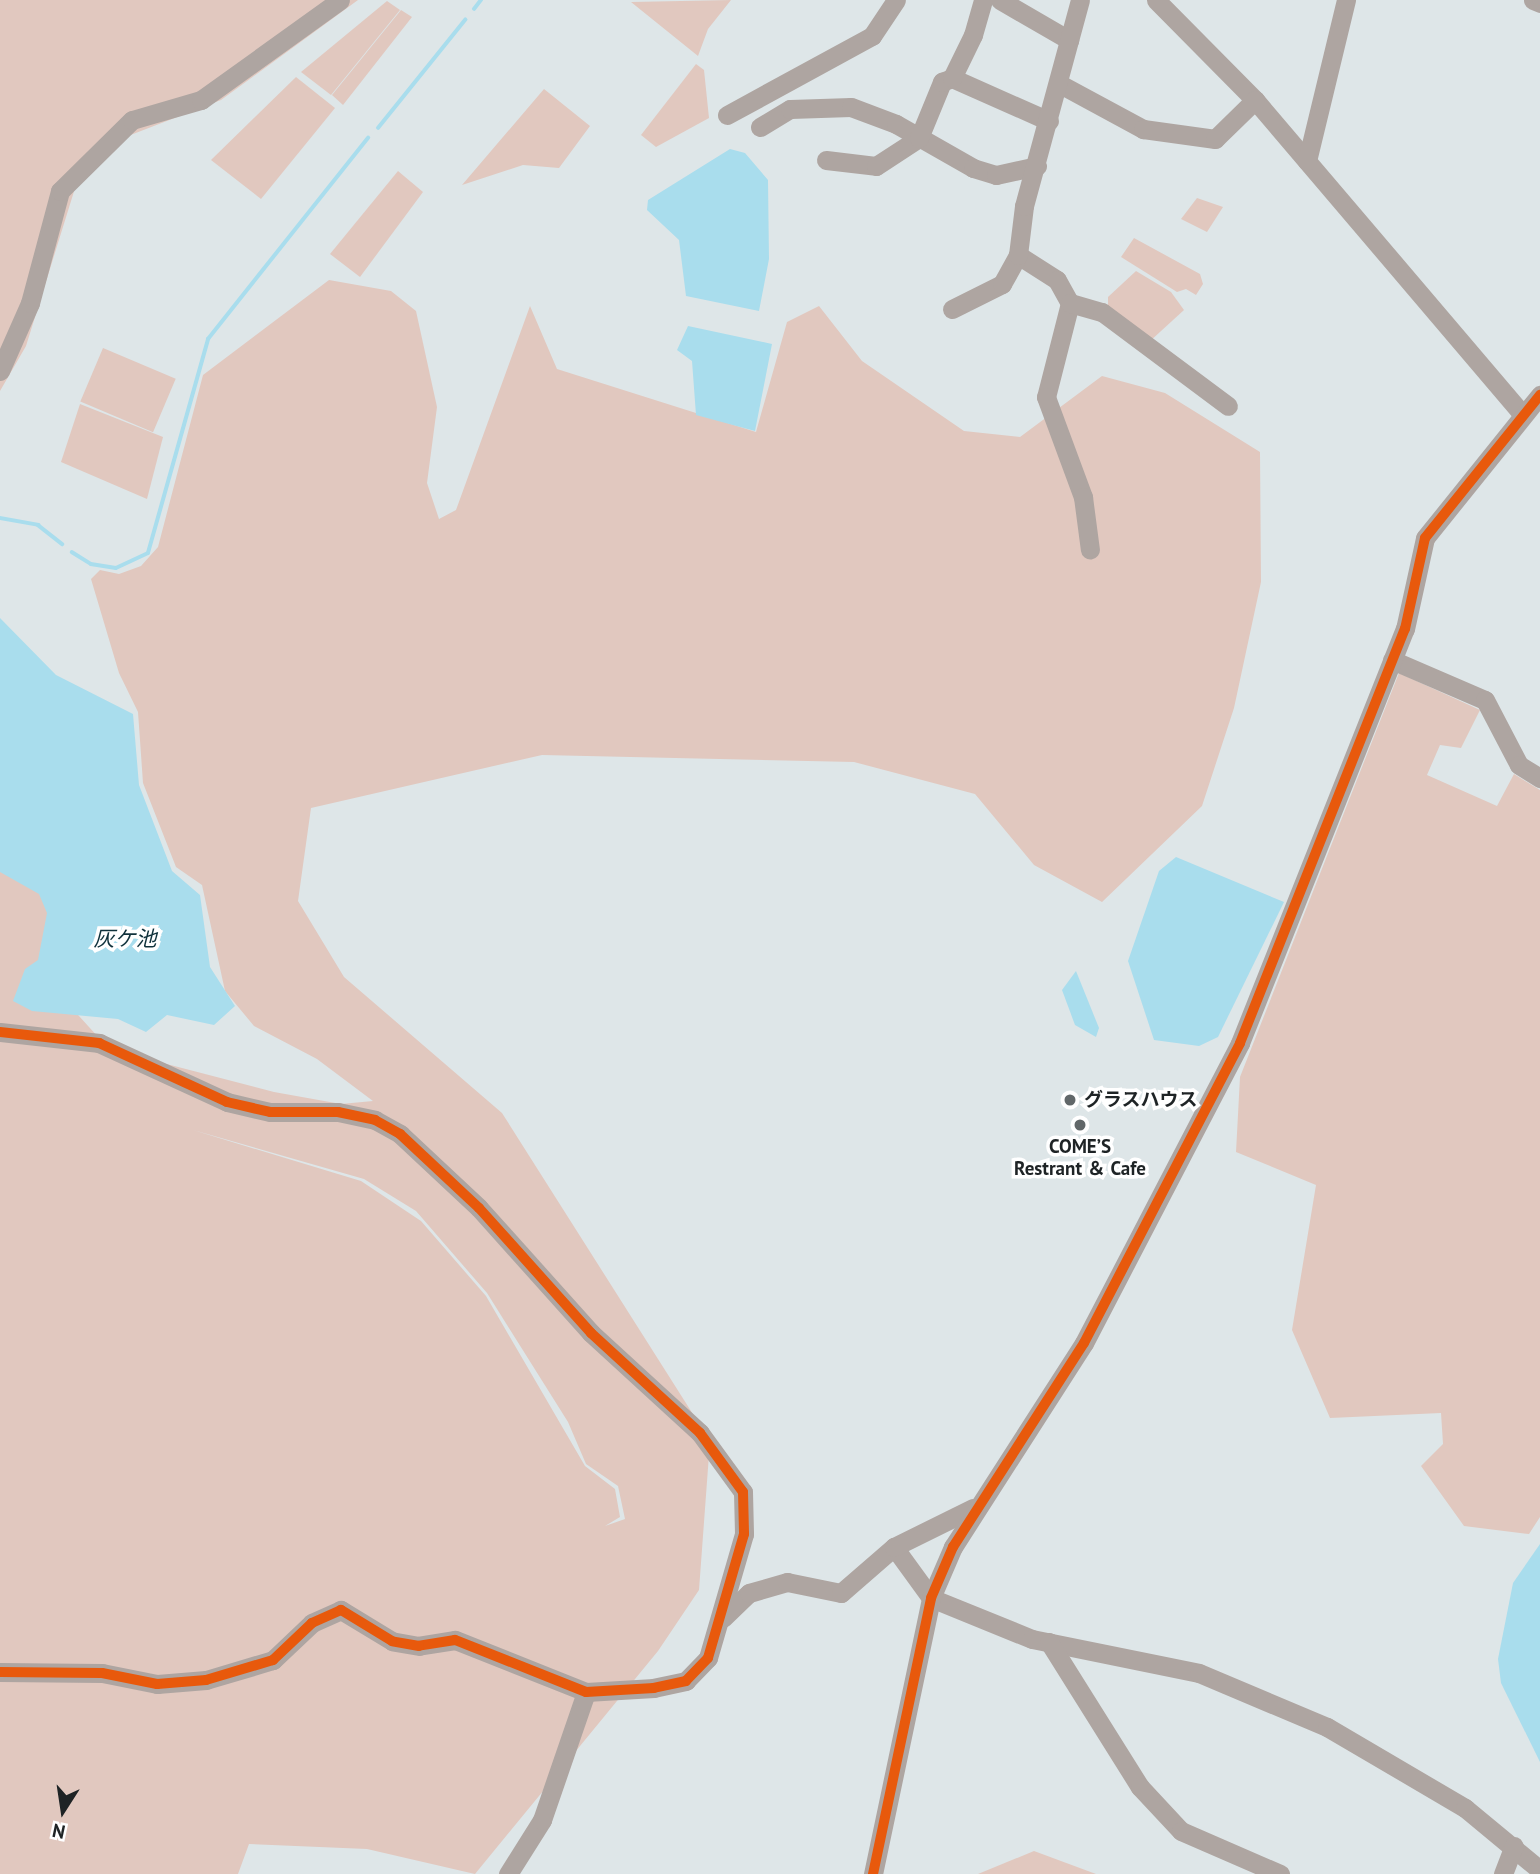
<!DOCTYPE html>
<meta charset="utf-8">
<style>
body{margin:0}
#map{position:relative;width:1540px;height:1874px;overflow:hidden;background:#dee6e8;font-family:"PT Sans","Noto Sans JP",sans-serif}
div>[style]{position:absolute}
.green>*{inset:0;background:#e1c8bf;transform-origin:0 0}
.water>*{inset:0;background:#a9dded}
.stream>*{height:3.5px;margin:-1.75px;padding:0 1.75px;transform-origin:1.75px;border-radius:1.75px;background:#a9dded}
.minor>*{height:19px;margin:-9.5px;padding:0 9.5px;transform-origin:9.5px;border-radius:9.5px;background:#aea5a1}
.cycleway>*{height:10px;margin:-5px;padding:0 5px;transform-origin:5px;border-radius:5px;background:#e8590c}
.dots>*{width:19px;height:19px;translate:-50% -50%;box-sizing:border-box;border:4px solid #fff;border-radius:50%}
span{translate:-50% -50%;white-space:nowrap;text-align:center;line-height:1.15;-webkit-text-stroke:7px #fff;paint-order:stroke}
.poi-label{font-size:19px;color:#1e2325;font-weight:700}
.left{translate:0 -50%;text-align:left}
.water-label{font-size:21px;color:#0f313b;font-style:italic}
.north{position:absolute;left:28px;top:1776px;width:70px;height:70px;-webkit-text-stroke:5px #fff;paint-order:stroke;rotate:192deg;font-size:19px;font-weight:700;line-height:28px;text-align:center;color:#1e2325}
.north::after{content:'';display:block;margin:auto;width:24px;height:32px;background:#1e2325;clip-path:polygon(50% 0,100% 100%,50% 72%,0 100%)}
</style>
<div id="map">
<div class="green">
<i style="clip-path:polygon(0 0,358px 0,221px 100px,128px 136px,76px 185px,26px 346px,0 391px)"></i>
<i style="clip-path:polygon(731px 0,708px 29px,698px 56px,631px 2px)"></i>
<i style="clip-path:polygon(387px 1px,400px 10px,331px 95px,301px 72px)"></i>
<i style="clip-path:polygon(401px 10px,412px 17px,343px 105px,332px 95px)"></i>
<i style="clip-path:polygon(696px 64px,704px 70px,709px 118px,656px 147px,641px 135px)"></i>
<i style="clip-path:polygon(296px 77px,335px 108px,261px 199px,211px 160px)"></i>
<i style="clip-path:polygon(544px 89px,590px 126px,559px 168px,523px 165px,462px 185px)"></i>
<i style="clip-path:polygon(398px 171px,423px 192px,360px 277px,330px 254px)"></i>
<i style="clip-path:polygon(1197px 198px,1223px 207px,1207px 232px,1181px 219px)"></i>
<i style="clip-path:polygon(1134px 238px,1200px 274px,1203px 284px,1196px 295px,1186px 289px,1177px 292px,1121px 257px)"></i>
<i style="clip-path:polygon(1136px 271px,1171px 292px,1184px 310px,1149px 342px,1108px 308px,1108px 297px)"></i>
<i style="clip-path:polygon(evenodd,329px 280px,391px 291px,416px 311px,437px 407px,427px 483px,439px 519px,456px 510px,530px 306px,557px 369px,756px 432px,787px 322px,819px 306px,862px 361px,964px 431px,1020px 437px,1102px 376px,1165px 393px,1260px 452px,1261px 582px,1234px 708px,1202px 806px,1102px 902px,1034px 865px,975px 794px,854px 762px,542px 755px,311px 808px,298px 901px,344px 977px,502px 1113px,710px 1441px,699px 1590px,658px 1651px,475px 1874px,367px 1849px,249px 1844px,238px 1874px,0 1874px,0 866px,50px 891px,49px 983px,109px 1049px,274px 1092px,341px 1104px,373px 1101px,317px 1059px,254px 1026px,225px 991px,202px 885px,176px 867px,143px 783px,138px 712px,119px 673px,91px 579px,100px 570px,119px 574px,141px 566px,158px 547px,203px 375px,329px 280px,193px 1130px,364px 1179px,416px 1211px,487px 1293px,568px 1422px,586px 1464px,618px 1486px,625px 1519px,605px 1526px,620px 1517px,615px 1489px,585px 1466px,486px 1296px,421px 1221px,361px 1181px,193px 1130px)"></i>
<i style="left:103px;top:348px;width:79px;height:58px;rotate:23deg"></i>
<i style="clip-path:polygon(80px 404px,163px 437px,147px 499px,61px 462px)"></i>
<i style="clip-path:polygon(1399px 673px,1480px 710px,1461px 748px,1440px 745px,1427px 775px,1497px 806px,1514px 774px,1540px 790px,1540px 1517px,1529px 1534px,1464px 1526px,1421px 1466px,1443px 1444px,1441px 1413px,1330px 1418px,1292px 1330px,1316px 1185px,1236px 1152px,1240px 1077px)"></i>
<i style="clip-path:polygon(1034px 1851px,1096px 1874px,978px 1874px)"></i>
</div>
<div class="water">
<i style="clip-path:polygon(730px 149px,745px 153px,768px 180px,769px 259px,759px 311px,686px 296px,679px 240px,647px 210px,648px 200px)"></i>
<i style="clip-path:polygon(688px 326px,772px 344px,755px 431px,696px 415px,692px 361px,677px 350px)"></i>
<i style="clip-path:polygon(0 618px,56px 675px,133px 714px,139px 785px,172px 871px,200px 895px,210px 967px,235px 1006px,214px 1025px,167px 1015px,146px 1032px,118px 1019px,32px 1011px,13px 1001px,25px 969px,38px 960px,47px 913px,39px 894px,0 872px)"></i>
<i style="clip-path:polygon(1176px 857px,1284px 902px,1218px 1037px,1199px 1046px,1154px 1040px,1128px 961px,1159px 871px)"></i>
<i style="clip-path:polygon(1076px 971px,1099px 1028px,1096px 1037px,1075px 1025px,1062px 990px)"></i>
<i style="clip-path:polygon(1540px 1544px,1540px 1762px,1501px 1683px,1498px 1659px,1513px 1583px)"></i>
</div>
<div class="stream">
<i style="left:474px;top:9px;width:11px;rotate:-52deg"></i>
<i style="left:378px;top:128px;width:139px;rotate:-51.1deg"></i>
<i style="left:0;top:518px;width:39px;rotate:10deg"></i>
<i style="left:38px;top:525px;width:31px;rotate:38deg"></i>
<i style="left:72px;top:552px;width:22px;rotate:32deg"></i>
<i style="left:91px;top:564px;width:25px;rotate:9deg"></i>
<i style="left:116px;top:568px;width:35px;rotate:-25deg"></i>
<i style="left:148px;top:553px;width:222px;rotate:-74.3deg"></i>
<i style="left:208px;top:339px;width:257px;rotate:-51.5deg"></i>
</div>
<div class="minor">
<i style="left:1000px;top:0;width:80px;rotate:30.1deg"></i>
<i style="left:1156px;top:0;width:141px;rotate:45.3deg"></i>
<i style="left:1255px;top:100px;width:412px;rotate:49.6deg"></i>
<i style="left:1533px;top:0;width:8px;rotate:23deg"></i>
<i style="left:952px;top:78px;width:106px;rotate:23.9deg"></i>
<i style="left:1058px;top:83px;width:97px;rotate:28.4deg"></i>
<i style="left:1143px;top:129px;width:73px;rotate:7.9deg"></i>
<i style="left:1215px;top:139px;width:56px;rotate:-44.3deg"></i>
<i style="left:727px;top:115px;width:165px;rotate:-28.6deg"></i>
<i style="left:872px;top:36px;width:43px;rotate:-56.3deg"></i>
<i style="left:760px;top:127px;width:35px;rotate:-31deg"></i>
<i style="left:790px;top:109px;width:61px;rotate:-1.9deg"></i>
<i style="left:851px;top:107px;width:48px;rotate:20.7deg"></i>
<i style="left:896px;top:124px;width:89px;rotate:29.7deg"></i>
<i style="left:973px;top:168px;width:24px;rotate:17deg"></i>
<i style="left:996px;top:175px;width:42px;rotate:-12.4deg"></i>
<i style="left:826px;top:160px;width:50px;rotate:6.8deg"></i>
<i style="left:876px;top:166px;width:51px;rotate:-33.1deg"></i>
<i style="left:919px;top:138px;width:61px;rotate:-67.7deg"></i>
<i style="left:942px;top:82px;width:11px;rotate:-22deg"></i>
<i style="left:952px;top:78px;width:48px;rotate:-64deg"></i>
<i style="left:973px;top:35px;width:36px;rotate:-74deg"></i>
<i style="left:1307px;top:161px;width:166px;rotate:-76.4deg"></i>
<i style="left:1018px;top:255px;width:46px;rotate:32.7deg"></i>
<i style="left:1057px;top:280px;width:26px;rotate:61deg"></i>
<i style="left:1070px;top:303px;width:97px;rotate:104.3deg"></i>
<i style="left:1046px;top:397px;width:107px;rotate:69.7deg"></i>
<i style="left:1083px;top:497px;width:53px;rotate:82.5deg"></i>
<i style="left:1070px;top:303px;width:33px;rotate:16deg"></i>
<i style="left:1102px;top:312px;width:157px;rotate:36.7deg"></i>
<i style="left:952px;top:309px;width:56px;rotate:-26.6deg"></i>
<i style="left:1002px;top:284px;width:33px;rotate:-61deg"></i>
<i style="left:1018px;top:255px;width:49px;rotate:-83deg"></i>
<i style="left:1024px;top:206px;width:213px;rotate:-74.8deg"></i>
<i style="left:0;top:371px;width:74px;rotate:-66.2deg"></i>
<i style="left:30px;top:303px;width:116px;rotate:-75deg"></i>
<i style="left:60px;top:191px;width:101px;rotate:-44.6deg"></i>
<i style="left:132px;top:120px;width:72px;rotate:-16.2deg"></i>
<i style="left:201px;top:100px;width:171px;rotate:-35.7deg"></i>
<i style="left:1392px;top:660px;width:101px;rotate:23.3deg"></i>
<i style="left:1485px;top:700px;width:73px;rotate:62.4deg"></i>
<i style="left:1519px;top:765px;width:25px;rotate:32deg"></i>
<i style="left:0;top:1032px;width:100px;rotate:6.3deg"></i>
<i style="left:99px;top:1043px;width:141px;rotate:24.7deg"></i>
<i style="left:227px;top:1102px;width:44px;rotate:13.1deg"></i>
<i style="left:270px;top:1112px;width:68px"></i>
<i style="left:338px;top:1112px;width:38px;rotate:12deg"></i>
<i style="left:375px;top:1120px;width:29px;rotate:29deg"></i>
<i style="left:400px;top:1134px;width:108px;rotate:43.1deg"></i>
<i style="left:479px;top:1208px;width:168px;rotate:48.1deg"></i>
<i style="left:591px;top:1333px;width:148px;rotate:42.5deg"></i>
<i style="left:700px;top:1433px;width:73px;rotate:53.9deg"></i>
<i style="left:743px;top:1492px;width:42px;rotate:88.6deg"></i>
<i style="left:744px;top:1534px;width:129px;rotate:106.2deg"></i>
<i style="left:708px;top:1658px;width:32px;rotate:134deg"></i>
<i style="left:686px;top:1681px;width:33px;rotate:168deg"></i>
<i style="left:654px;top:1688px;width:68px;rotate:176.6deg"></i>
<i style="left:586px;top:1692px;width:141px;rotate:-158.3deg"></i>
<i style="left:455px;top:1640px;width:36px;rotate:171deg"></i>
<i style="left:419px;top:1646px;width:27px;rotate:-170deg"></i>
<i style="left:392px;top:1641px;width:60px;rotate:-148.7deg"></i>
<i style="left:341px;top:1610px;width:32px;rotate:156deg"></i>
<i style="left:312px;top:1623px;width:54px;rotate:136.5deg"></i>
<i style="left:273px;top:1660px;width:70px;rotate:163.4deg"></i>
<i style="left:206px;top:1680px;width:49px;rotate:175.3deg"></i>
<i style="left:157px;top:1684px;width:56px;rotate:-168.7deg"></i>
<i style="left:102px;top:1673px;width:102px;rotate:-179.4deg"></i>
<i style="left:894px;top:1547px;width:63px;rotate:54deg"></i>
<i style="left:931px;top:1598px;width:109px;rotate:22.1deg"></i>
<i style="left:1032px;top:1639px;width:170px;rotate:11.5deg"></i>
<i style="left:1199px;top:1673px;width:139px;rotate:22.9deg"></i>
<i style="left:1327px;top:1727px;width:160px;rotate:30.4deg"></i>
<i style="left:1465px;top:1808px;width:97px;rotate:39.6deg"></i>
<i style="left:723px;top:1618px;width:36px;rotate:-44deg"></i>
<i style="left:749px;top:1593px;width:40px;rotate:-16deg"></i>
<i style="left:787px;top:1582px;width:55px;rotate:11.5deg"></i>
<i style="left:841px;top:1593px;width:70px;rotate:-41deg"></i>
<i style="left:894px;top:1547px;width:88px;rotate:-26.3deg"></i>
<i style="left:1049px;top:1642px;width:171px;rotate:57.9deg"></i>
<i style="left:1140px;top:1787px;width:60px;rotate:47deg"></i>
<i style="left:1181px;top:1831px;width:108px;rotate:23.5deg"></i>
<i style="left:508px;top:1874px;width:64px;rotate:-57.8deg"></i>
<i style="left:542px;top:1820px;width:135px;rotate:-71deg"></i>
<i style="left:873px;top:1874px;width:282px;rotate:-78.1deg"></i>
<i style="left:931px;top:1598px;width:56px;rotate:-66.7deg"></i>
<i style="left:953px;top:1547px;width:242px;rotate:-57.3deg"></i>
<i style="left:1084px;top:1343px;width:338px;rotate:-62.5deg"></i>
<i style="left:1240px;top:1043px;width:446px;rotate:-68.3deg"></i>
<i style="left:1405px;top:629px;width:93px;rotate:-77.6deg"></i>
<i style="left:1425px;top:538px;width:184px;rotate:-51.2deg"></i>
<i style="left:1503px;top:1874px;width:30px;rotate:-69deg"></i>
</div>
<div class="cycleway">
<i style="left:0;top:1032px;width:100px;rotate:6.3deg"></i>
<i style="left:99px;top:1043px;width:141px;rotate:24.7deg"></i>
<i style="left:227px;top:1102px;width:44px;rotate:13.1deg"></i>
<i style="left:270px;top:1112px;width:68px"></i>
<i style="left:338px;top:1112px;width:38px;rotate:12deg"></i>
<i style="left:375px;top:1120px;width:29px;rotate:29deg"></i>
<i style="left:400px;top:1134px;width:108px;rotate:43.1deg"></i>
<i style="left:479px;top:1208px;width:168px;rotate:48.1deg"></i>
<i style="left:591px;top:1333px;width:148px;rotate:42.5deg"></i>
<i style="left:700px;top:1433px;width:73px;rotate:53.9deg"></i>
<i style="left:743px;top:1492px;width:42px;rotate:88.6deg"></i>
<i style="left:744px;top:1534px;width:129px;rotate:106.2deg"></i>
<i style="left:708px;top:1658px;width:32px;rotate:134deg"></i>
<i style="left:686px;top:1681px;width:33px;rotate:168deg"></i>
<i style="left:654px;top:1688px;width:68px;rotate:176.6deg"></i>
<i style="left:586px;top:1692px;width:141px;rotate:-158.3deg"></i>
<i style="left:455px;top:1640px;width:36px;rotate:171deg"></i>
<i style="left:419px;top:1646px;width:27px;rotate:-170deg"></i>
<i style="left:392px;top:1641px;width:60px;rotate:-148.7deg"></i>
<i style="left:341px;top:1610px;width:32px;rotate:156deg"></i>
<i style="left:312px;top:1623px;width:54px;rotate:136.5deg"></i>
<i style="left:273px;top:1660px;width:70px;rotate:163.4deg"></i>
<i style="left:206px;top:1680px;width:49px;rotate:175.3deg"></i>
<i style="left:157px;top:1684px;width:56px;rotate:-168.7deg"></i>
<i style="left:102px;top:1673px;width:102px;rotate:-179.4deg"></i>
<i style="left:873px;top:1874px;width:282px;rotate:-78.1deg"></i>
<i style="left:931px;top:1598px;width:56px;rotate:-66.7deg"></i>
<i style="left:953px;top:1547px;width:242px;rotate:-57.3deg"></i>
<i style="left:1084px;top:1343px;width:338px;rotate:-62.5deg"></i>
<i style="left:1240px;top:1043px;width:446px;rotate:-68.3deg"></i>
<i style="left:1405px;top:629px;width:93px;rotate:-77.6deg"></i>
<i style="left:1425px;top:538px;width:184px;rotate:-51.2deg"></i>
</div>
<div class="dots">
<i style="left:1070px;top:1100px;background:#616769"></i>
<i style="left:1080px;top:1125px;background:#616769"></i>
</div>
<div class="poi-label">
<span class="left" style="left:1084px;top:1100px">グラスハウス</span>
<span style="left:1080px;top:1158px">COME’S<br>Restrant ＆ Cafe</span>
</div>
<div class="water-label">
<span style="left:125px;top:939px">灰ケ池</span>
</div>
<div class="north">N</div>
</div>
